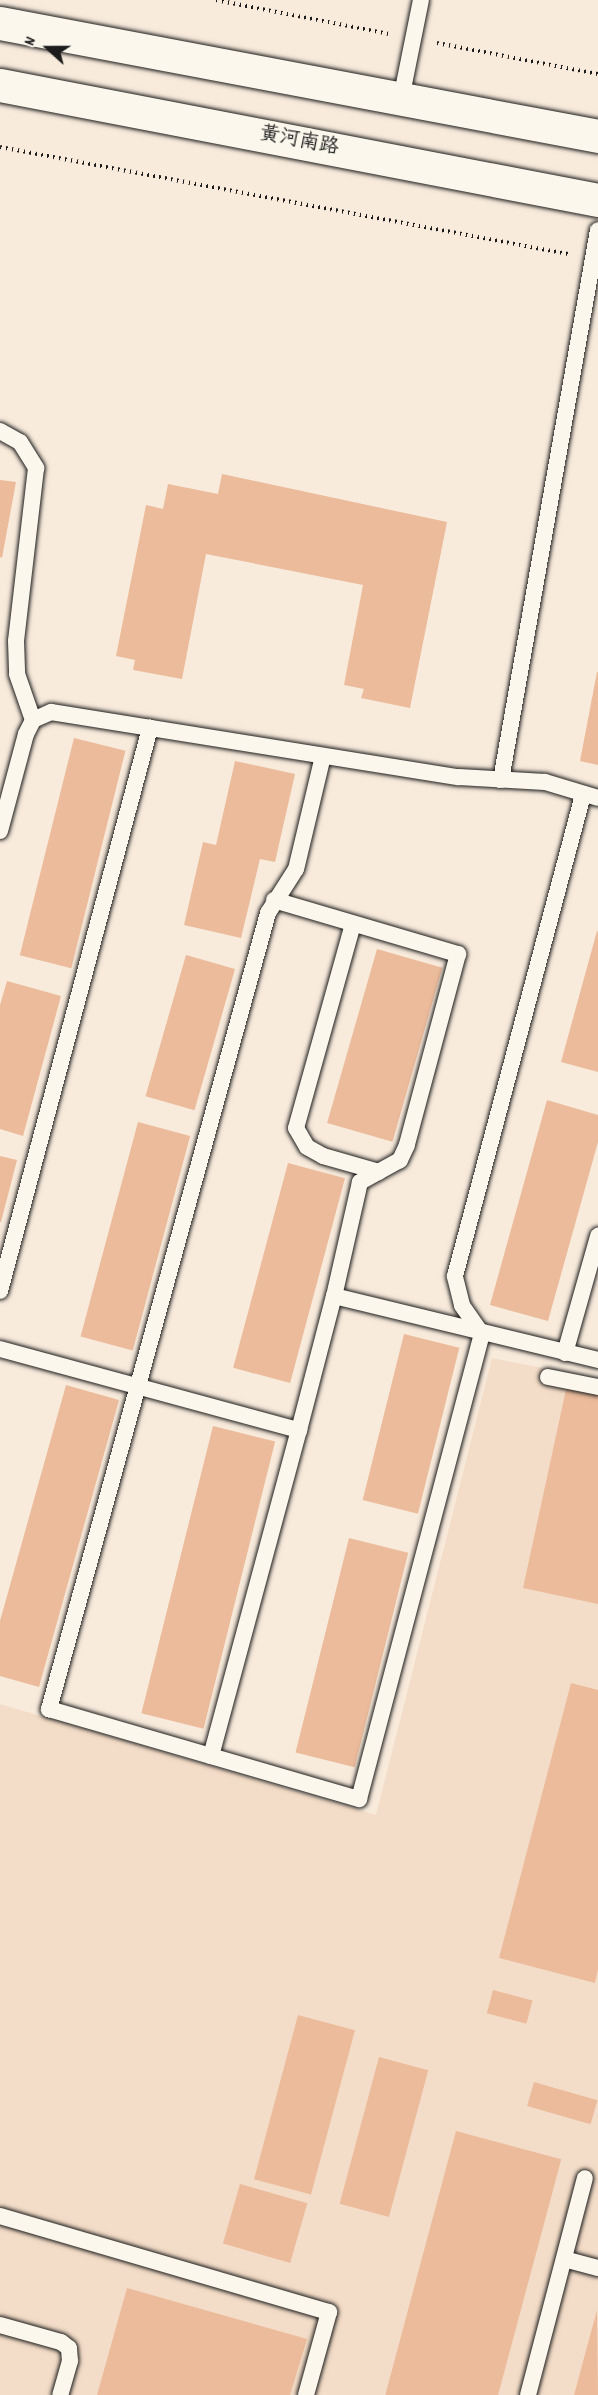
<!DOCTYPE html>
<meta charset="utf-8">
<style>
body{margin:0}
#map{position:relative;width:598px;height:2395px;overflow:hidden;background:#f8ebdc;font-family:Dekko,"LXGW WenKai TC",sans-serif}
div>[style]{position:absolute}
.built>*{inset:0;background:#f4ddc8}
.building>*{inset:0;background:#ebbb9b;transform-origin:0 0}
.path>*{height:4px;margin-top:-2px;transform-origin:0;background:repeating-linear-gradient(90deg,#1c1c1c 0 1.5px,transparent 0 6px)}
.roads{filter:drop-shadow(0 0 2px #1c1c1c) drop-shadow(0 0 2px #1c1c1c)}
.service>*{height:16px;margin:-8px;padding:0 8px;transform-origin:8px;border-radius:8px;background:#fbf7ec}
.primary>*{height:33px;margin:-16.5px;padding:0 16.5px;transform-origin:16.5px;border-radius:16.5px;background:#fbf7ec}
span{translate:-50% -50%;white-space:nowrap;text-align:center;line-height:1.15;-webkit-text-stroke:4.5px #fbf7ec;paint-order:stroke}
.street-label{font-size:20px;color:#1c1c1c}
.north{position:absolute;left:18px;top:18px;width:60px;height:60px;-webkit-text-stroke:4px #fbf7ec;paint-order:stroke;rotate:291deg;font-size:16px;font-weight:700;line-height:24px;text-align:center;color:#1c1c1c}
.north::after{content:'';display:block;margin:auto;width:21px;height:27px;background:#1c1c1c;clip-path:polygon(50% 0,100% 100%,50% 72%,0 100%)}
</style>
<div id="map">
<div class="built">
<i style="clip-path:polygon(492px 1358px,598px 1379px,598px 2395px,0 2395px,0 1704px,376px 1815px)"></i>
</div>
<div class="building">
<i style="clip-path:polygon(222px 474px,447px 522px,410px 708px,361px 698px,364px 689px,344px 685px,363px 585px,206px 554px,182px 679px,133px 670px,135px 660px,116px 656px,146px 505px,163px 509px,168px 484px,218px 494px)"></i>
<i style="clip-path:polygon(0 480px,16px 482px,2px 558px,0 557px)"></i>
<i style="clip-path:polygon(597px 672px,598px 672px,598px 765px,580px 761px)"></i>
<i style="left:74px;top:738px;width:53px;height:224px;rotate:14deg"></i>
<i style="clip-path:polygon(235px 761px,295px 774px,275px 862px,260px 859px,241px 938px,184px 925px,203px 842px,216px 845px)"></i>
<i style="clip-path:polygon(597px 931px,598px 932px,598px 1072px,561px 1062px)"></i>
<i style="left:377px;top:949px;width:68px;height:181px;rotate:16deg"></i>
<i style="left:186px;top:955px;width:51px;height:147px;rotate:16deg"></i>
<i style="clip-path:polygon(7px 981px,61px 996px,23px 1136px,0 1129px,0 1005px)"></i>
<i style="clip-path:polygon(547px 1100px,598px 1115px,598px 1142px,548px 1321px,490px 1305px)"></i>
<i style="left:138px;top:1122px;width:54px;height:222px;rotate:15deg"></i>
<i style="clip-path:polygon(0 1156px,17px 1160px,1px 1222px,0 1222px)"></i>
<i style="left:288px;top:1163px;width:59px;height:212px;rotate:15deg"></i>
<i style="left:404px;top:1334px;width:57px;height:171px;rotate:14deg"></i>
<i style="clip-path:polygon(66px 1385px,119px 1400px,39px 1687px,0 1676px,0 1621px)"></i>
<i style="clip-path:polygon(567px 1385px,598px 1392px,598px 1604px,523px 1588px)"></i>
<i style="left:213px;top:1426px;width:64px;height:296px;rotate:14deg"></i>
<i style="left:349px;top:1538px;width:61px;height:221px;rotate:14deg"></i>
<i style="clip-path:polygon(571px 1683px,598px 1690px,598px 1969px,595px 1983px,499px 1958px)"></i>
<i style="left:493px;top:1990px;width:41px;height:24px;rotate:15deg"></i>
<i style="left:298px;top:2015px;width:59px;height:170px;rotate:15deg"></i>
<i style="left:379px;top:2057px;width:51px;height:152px;rotate:15deg"></i>
<i style="left:534px;top:2082px;width:66px;height:25px;rotate:16deg"></i>
<i style="left:456px;top:2131px;width:109px;height:273px;rotate:15deg"></i>
<i style="left:240px;top:2184px;width:70px;height:62px;rotate:16deg"></i>
<i style="clip-path:polygon(127px 2288px,307px 2339px,290px 2395px,97px 2395px)"></i>
<i style="clip-path:polygon(597px 2310px,598px 2395px,574px 2395px)"></i>
</div>
<div class="path">
<i style="left:216px;top:0;width:176px;rotate:11.1deg"></i>
<i style="left:437px;top:43px;width:164px;rotate:10.9deg"></i>
<i style="left:0;top:147px;width:578px;rotate:10.67deg"></i>
</div>
<div class="roads">
<div class="service">
<i style="left:401px;top:99px;width:101px;rotate:-78.6deg"></i>
<i style="left:0;top:431px;width:23px;rotate:29deg"></i>
<i style="left:20px;top:442px;width:31px;rotate:58deg"></i>
<i style="left:36px;top:468px;width:174px;rotate:96.6deg"></i>
<i style="left:16px;top:641px;width:33px;rotate:88deg"></i>
<i style="left:17px;top:674px;width:49px;rotate:70.8deg"></i>
<i style="left:323px;top:756px;width:116px;rotate:103.4deg"></i>
<i style="left:296px;top:869px;width:52px;rotate:122.5deg"></i>
<i style="left:268px;top:913px;width:826px;rotate:105.38deg"></i>
<i style="left:49px;top:1709px;width:323px;rotate:16.2deg"></i>
<i style="left:359px;top:1799px;width:481px;rotate:-75.2deg"></i>
<i style="left:482px;top:1334px;width:35px;rotate:-125deg"></i>
<i style="left:462px;top:1305px;width:30px;rotate:-104deg"></i>
<i style="left:455px;top:1276px;width:499px;rotate:-75.1deg"></i>
<i style="left:501px;top:780px;width:558px;rotate:-80deg"></i>
<i style="left:0;top:831px;width:100px;rotate:-75deg"></i>
<i style="left:26px;top:734px;width:16px;rotate:-63deg"></i>
<i style="left:33px;top:720px;width:20px;rotate:-24deg"></i>
<i style="left:51px;top:712px;width:413px;rotate:9.1deg"></i>
<i style="left:459px;top:777px;width:86px;rotate:3.3deg"></i>
<i style="left:545px;top:782px;width:55px;rotate:16.8deg"></i>
<i style="left:274px;top:900px;width:192px;rotate:16.4deg"></i>
<i style="left:458px;top:954px;width:198px;rotate:105deg"></i>
<i style="left:407px;top:1145px;width:17px;rotate:115deg"></i>
<i style="left:400px;top:1160px;width:46px;rotate:151.2deg"></i>
<i style="left:360px;top:1182px;width:117px;rotate:102.8deg"></i>
<i style="left:353px;top:924px;width:212px;rotate:105.6deg"></i>
<i style="left:296px;top:1128px;width:22px;rotate:60deg"></i>
<i style="left:307px;top:1147px;width:18px;rotate:29deg"></i>
<i style="left:323px;top:1156px;width:58px;rotate:15.9deg"></i>
<i style="left:0;top:1291px;width:583px;rotate:-75.08deg"></i>
<i style="left:0;top:1349px;width:310px;rotate:15.2deg"></i>
<i style="left:299px;top:1430px;width:138px;rotate:-75.4deg"></i>
<i style="left:334px;top:1296px;width:272px;rotate:13.6deg"></i>
<i style="left:565px;top:1353px;width:122px;rotate:-74.2deg"></i>
<i style="left:548px;top:1377px;width:51px;rotate:11.3deg"></i>
<i style="left:211px;top:1756px;width:338px;rotate:-74.9deg"></i>
<i style="left:0;top:2216px;width:343px;rotate:16.3deg"></i>
<i style="left:329px;top:2312px;width:86px;rotate:105.5deg"></i>
<i style="left:564px;top:2259px;width:35px;rotate:15deg"></i>
<i style="left:0;top:2325px;width:63px;rotate:15.6deg"></i>
<i style="left:61px;top:2342px;width:10px;rotate:37deg"></i>
<i style="left:69px;top:2348px;width:13px;rotate:86deg"></i>
<i style="left:70px;top:2361px;width:35px;rotate:106deg"></i>
<i style="left:528px;top:2395px;width:224px;rotate:-75.3deg"></i>
</div>
<div class="primary">
<i style="left:0;top:23px;width:609px;rotate:10.7deg"></i>
<i style="left:0;top:85px;width:609px;rotate:10.89deg"></i>
</div>
</div>
<div class="street-label">
<span style="left:299px;top:142px;rotate:11deg">黄河南路</span>
</div>
<div class="north">N</div>
</div>
